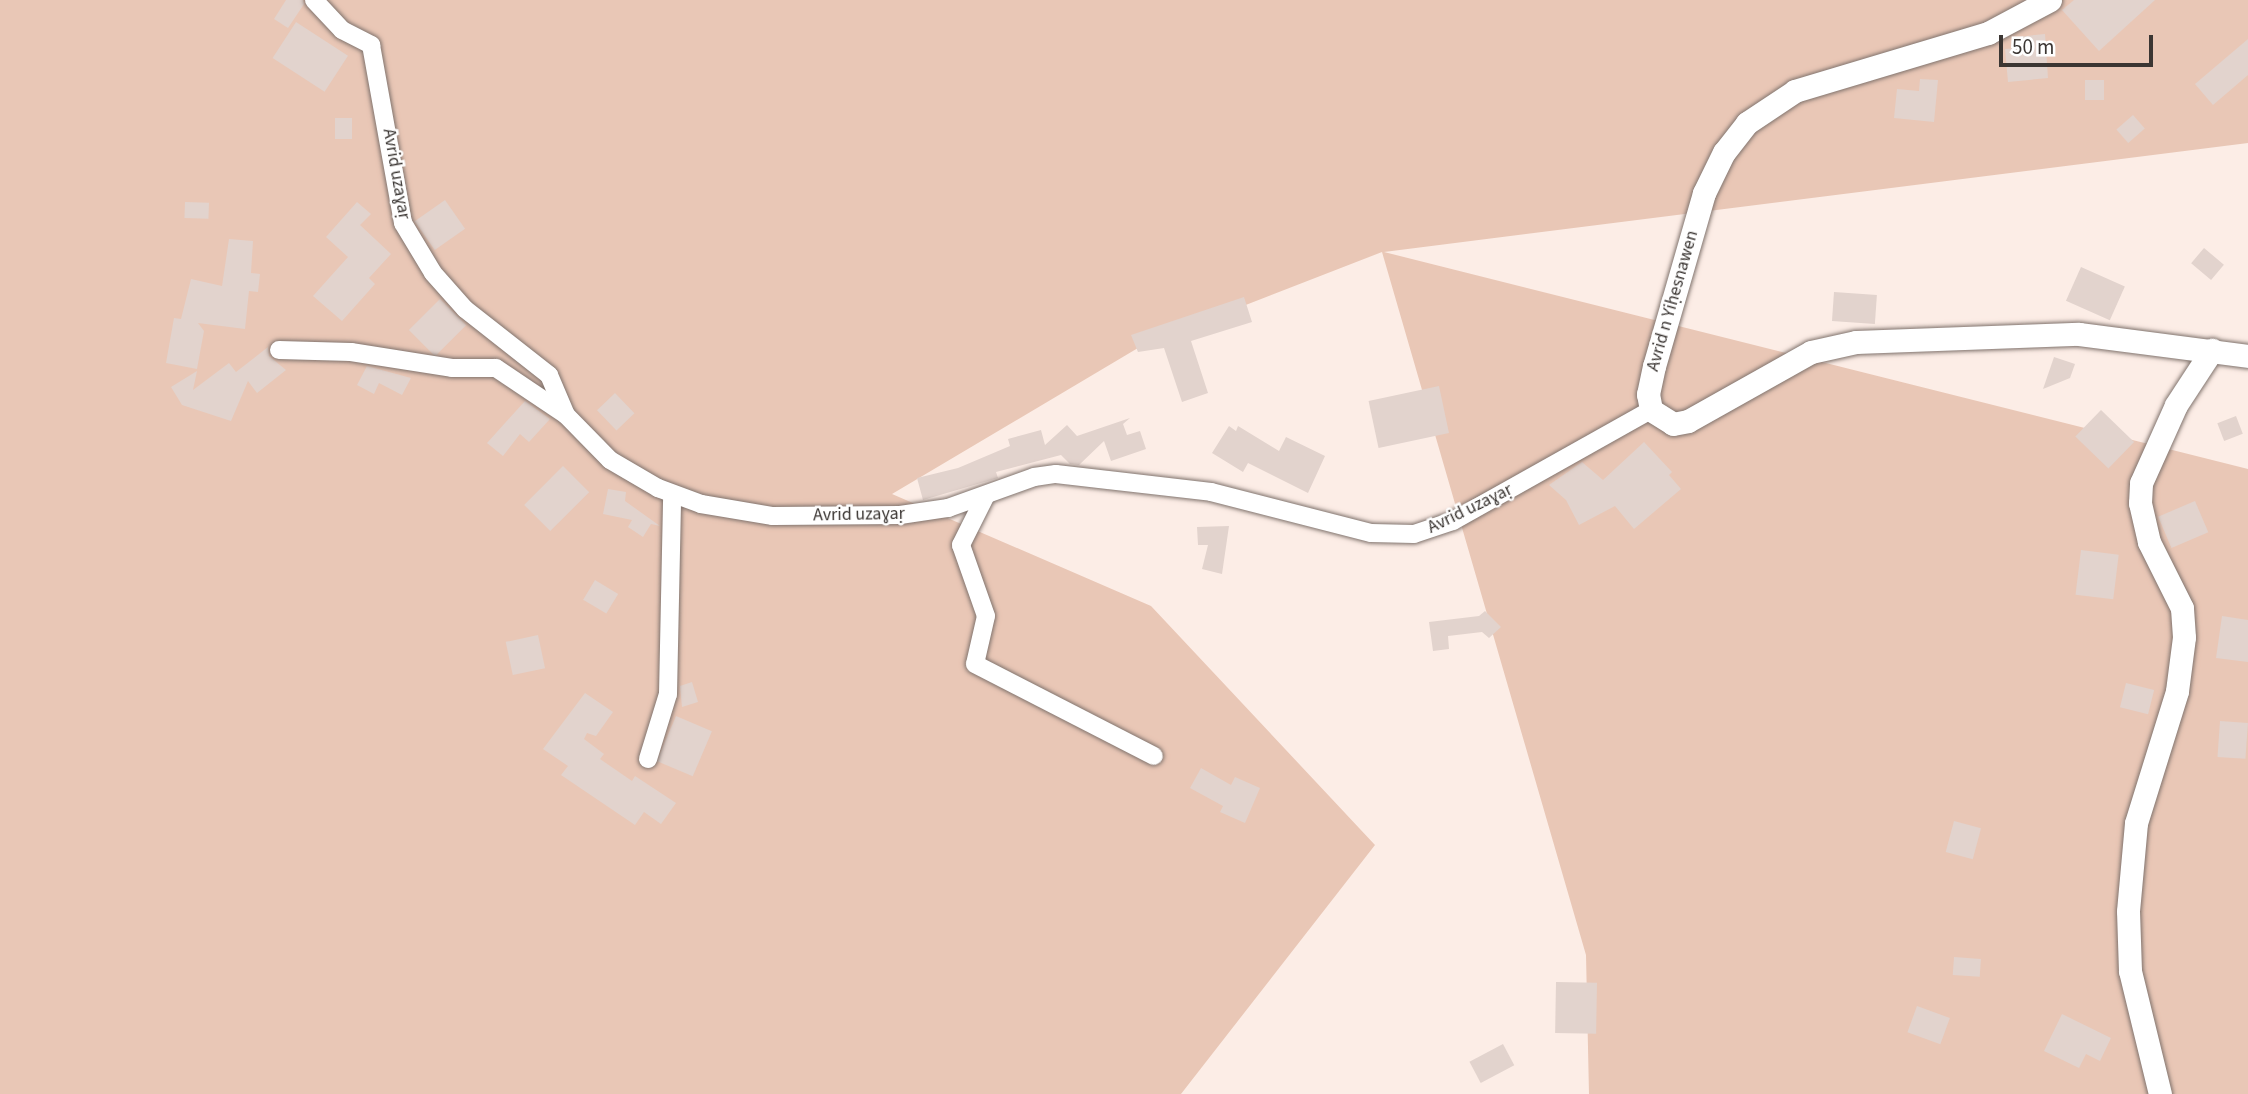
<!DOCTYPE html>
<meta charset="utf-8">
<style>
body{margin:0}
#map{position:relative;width:2248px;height:1094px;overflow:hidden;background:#fcede6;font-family:"Source Sans 3",sans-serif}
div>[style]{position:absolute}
.green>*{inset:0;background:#e9c7b6}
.building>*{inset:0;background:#e2d3cd;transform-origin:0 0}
.roads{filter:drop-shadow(0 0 2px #80736d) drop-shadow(0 0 2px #80736d)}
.minor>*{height:18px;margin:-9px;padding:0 9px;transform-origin:9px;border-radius:9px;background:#fff}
.tertiary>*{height:23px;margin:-11.5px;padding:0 11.5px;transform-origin:11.5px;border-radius:11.5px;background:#fff}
span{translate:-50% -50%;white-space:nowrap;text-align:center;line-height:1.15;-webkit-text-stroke:5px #fff;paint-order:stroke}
.street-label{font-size:18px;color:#3b3633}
.scale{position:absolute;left:1999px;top:35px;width:154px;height:32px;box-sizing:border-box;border:4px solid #3b3633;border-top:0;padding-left:9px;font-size:21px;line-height:24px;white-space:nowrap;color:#3b3633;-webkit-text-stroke:5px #fff;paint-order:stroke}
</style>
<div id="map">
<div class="green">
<i style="clip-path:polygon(0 0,2248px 0,2248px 143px,1384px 252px,2248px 469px,2248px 1094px,1589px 1094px,1586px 955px,1382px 252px,1143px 345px,892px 494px,1151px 606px,1375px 845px,1181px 1094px,0 1094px)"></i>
</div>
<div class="building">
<i style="clip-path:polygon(286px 0,303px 0,304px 4px,288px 28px,274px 19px)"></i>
<i style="clip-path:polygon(2074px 0,2155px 0,2099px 51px,2062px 10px)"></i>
<i style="left:296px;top:22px;width:62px;height:43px;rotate:33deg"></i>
<i style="clip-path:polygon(2045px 34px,2048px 78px,2008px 82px,2005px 49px,2017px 48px,2016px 37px)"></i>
<i style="clip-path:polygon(2248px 39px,2248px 75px,2213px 105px,2195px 84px)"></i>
<i style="clip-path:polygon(1920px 79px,1938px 80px,1934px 122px,1894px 118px,1897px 89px,1919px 91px)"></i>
<i style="left:2085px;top:80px;width:19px;height:20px"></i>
<i style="left:2133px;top:115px;width:18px;height:22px;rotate:49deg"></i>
<i style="left:335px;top:118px;width:17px;height:21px"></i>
<i style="left:445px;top:200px;width:35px;height:37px;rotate:55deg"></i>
<i style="left:185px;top:202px;width:24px;height:16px;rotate:2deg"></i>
<i style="clip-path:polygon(357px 202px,371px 214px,360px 225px,391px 254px,369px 278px,375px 284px,342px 321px,313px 296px,348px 257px,326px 237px)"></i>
<i style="clip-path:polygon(229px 239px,253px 241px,251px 273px,260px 274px,258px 292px,249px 291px,245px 329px,198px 323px,204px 331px,197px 369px,166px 363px,174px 318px,181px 319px,191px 279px,222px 286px)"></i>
<i style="left:2204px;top:248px;width:26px;height:20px;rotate:40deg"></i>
<i style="left:2081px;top:267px;width:48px;height:37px;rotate:24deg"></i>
<i style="left:1834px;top:292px;width:43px;height:29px;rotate:4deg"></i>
<i style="clip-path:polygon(1244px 297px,1252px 322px,1191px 341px,1208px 393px,1182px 402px,1164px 348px,1138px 352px,1131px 335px)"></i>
<i style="left:440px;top:299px;width:37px;height:44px;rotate:45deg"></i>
<i style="clip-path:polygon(268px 347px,269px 356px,286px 370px,257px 393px,248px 381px,231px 421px,182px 405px,171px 387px,197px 371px,193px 390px,229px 363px,236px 372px)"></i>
<i style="clip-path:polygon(2054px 357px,2075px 364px,2070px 378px,2043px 389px)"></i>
<i style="clip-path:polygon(367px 366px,411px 378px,402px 395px,379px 383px,374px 394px,357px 385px)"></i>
<i style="left:1439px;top:386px;width:48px;height:72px;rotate:78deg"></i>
<i style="left:615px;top:393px;width:28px;height:25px;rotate:46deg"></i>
<i style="clip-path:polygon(525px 401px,550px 419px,529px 442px,520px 434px,503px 456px,487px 443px)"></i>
<i style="left:2101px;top:410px;width:46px;height:37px;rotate:44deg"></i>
<i style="left:2236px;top:416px;width:19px;height:20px;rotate:69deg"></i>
<i style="clip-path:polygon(1130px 418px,1123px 424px,1127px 435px,1140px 431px,1146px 449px,1111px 461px,1104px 441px,1079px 465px,1070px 464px,1061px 455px,996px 472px,998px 478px,923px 500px,917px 478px,958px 468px,1010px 446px,1008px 439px,1041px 430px,1045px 445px,1067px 425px,1077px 436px)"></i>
<i style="clip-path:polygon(1229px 426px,1236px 431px,1238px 426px,1279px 451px,1286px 437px,1325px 456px,1308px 493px,1248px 463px,1243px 472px,1212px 453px)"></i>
<i style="clip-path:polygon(1644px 442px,1672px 472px,1669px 475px,1681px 489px,1634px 529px,1615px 506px,1579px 525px,1566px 500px,1549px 485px,1582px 462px,1603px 480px)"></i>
<i style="left:563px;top:466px;width:37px;height:55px;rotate:45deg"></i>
<i style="clip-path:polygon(608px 489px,626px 492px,625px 501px,660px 526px,651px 524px,643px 537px,628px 527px,632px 520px,603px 514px)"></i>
<i style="left:2195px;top:501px;width:34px;height:40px;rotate:67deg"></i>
<i style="clip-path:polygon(1229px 526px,1222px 574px,1202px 569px,1208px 545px,1198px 545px,1197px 527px)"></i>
<i style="left:2081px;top:550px;width:38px;height:45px;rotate:7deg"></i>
<i style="left:595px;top:580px;width:27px;height:23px;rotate:31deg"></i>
<i style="clip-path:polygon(1485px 611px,1501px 627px,1489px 638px,1482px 632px,1448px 636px,1449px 649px,1433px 651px,1429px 622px,1479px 616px)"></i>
<i style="clip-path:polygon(2222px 616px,2248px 620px,2248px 662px,2216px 658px)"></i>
<i style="left:538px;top:635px;width:34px;height:33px;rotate:78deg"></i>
<i style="clip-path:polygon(692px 682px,698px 702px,682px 707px,680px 686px)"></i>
<i style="left:2126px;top:683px;width:29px;height:25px;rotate:14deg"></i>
<i style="clip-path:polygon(585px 693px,613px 712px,596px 736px,587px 733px,584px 739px,604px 754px,600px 759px,632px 781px,635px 776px,676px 803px,661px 824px,644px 812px,635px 825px,561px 775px,568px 766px,543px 749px)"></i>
<i style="left:676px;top:716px;width:39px;height:49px;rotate:23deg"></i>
<i style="left:2220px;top:721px;width:28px;height:36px;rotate:4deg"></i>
<i style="clip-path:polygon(1201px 768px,1231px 785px,1235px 777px,1260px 788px,1245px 823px,1220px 812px,1223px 806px,1190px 788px)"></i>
<i style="left:1954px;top:821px;width:28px;height:32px;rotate:15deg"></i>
<i style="left:1954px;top:957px;width:27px;height:18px;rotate:4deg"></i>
<i style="left:1556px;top:982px;width:41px;height:51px;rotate:1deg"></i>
<i style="left:1917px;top:1006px;width:35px;height:28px;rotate:20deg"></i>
<i style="clip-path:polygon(2062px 1014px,2111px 1038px,2100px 1061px,2086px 1054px,2079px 1068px,2044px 1051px)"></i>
<i style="left:1503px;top:1044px;width:24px;height:38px;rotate:62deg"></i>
</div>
<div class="roads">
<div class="minor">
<i style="left:314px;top:0;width:41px;rotate:47deg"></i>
<i style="left:342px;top:30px;width:33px;rotate:27deg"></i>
<i style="left:371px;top:45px;width:181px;rotate:79.8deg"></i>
<i style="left:403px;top:223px;width:58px;rotate:59deg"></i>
<i style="left:433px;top:273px;width:48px;rotate:48.4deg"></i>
<i style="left:465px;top:309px;width:107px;rotate:38.2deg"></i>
<i style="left:549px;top:375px;width:43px;rotate:67deg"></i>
<i style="left:566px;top:415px;width:63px;rotate:45.6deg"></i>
<i style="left:610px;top:460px;width:56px;rotate:30.3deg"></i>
<i style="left:658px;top:488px;width:46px;rotate:20.4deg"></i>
<i style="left:701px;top:504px;width:73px;rotate:9.5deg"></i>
<i style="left:773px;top:516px;width:127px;rotate:-0.5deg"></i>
<i style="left:900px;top:515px;width:49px;rotate:-8.3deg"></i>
<i style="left:948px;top:508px;width:91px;rotate:-19.8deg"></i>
<i style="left:1034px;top:477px;width:22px;rotate:-8deg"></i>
<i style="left:1056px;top:474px;width:156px;rotate:6.6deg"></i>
<i style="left:1211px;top:492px;width:165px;rotate:14.4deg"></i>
<i style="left:1371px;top:533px;width:43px;rotate:1.3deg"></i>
<i style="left:1414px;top:534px;width:41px;rotate:-18.4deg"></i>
<i style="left:1453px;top:521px;width:227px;rotate:-29.3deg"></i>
<i style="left:279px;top:350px;width:72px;rotate:1.6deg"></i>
<i style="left:351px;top:352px;width:102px;rotate:9deg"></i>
<i style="left:452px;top:368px;width:44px"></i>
<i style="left:496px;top:368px;width:84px;rotate:33.9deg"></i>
<i style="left:986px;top:495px;width:56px;rotate:116.6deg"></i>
<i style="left:961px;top:545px;width:75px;rotate:70.6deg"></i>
<i style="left:986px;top:616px;width:49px;rotate:102.9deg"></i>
<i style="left:975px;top:664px;width:201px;rotate:27.2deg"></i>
<i style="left:648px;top:759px;width:68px;rotate:-72.9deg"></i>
<i style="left:668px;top:694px;width:199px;rotate:-88.8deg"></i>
</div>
<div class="tertiary">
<i style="left:2050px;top:0;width:70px;rotate:152deg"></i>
<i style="left:1988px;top:33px;width:202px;rotate:163.3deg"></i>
<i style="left:1795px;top:91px;width:58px;rotate:146.3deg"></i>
<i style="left:1747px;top:123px;width:37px;rotate:128deg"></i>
<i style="left:1724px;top:152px;width:46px;rotate:116deg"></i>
<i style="left:1704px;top:193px;width:180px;rotate:106.1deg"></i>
<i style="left:1654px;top:366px;width:29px;rotate:102deg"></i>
<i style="left:1648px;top:394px;width:16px;rotate:79deg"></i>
<i style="left:1651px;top:410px;width:26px;rotate:32deg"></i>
<i style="left:1673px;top:424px;width:15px;rotate:-11deg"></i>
<i style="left:1688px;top:421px;width:141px;rotate:-29.3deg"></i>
<i style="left:1811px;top:352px;width:46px;rotate:-12.5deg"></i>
<i style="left:1856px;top:342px;width:223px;rotate:-2.1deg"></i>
<i style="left:2079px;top:334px;width:170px;rotate:7.4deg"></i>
<i style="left:2160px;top:1094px;width:127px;rotate:-103.7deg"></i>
<i style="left:2130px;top:971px;width:60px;rotate:-91.9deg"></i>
<i style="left:2128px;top:911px;width:88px;rotate:-84.8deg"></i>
<i style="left:2136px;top:823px;width:138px;rotate:-72.7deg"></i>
<i style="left:2177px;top:691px;width:54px;rotate:-82.6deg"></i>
<i style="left:2184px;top:637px;width:29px;rotate:-94deg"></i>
<i style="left:2182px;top:608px;width:74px;rotate:-116.6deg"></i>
<i style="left:2149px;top:542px;width:40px;rotate:-103deg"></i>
<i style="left:2140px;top:503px;width:20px;rotate:-87deg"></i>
<i style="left:2141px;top:483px;width:85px;rotate:-65.8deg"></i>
<i style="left:2176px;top:405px;width:66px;rotate:-56.8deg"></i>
</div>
</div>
<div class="street-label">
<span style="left:396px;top:174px;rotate:80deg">Avrid uzaɣaṛ</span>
<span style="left:1673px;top:301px;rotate:-74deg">Avrid n Yiḥesnawen</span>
<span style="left:1470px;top:509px;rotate:-26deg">Avrid uzaɣaṛ</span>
<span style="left:859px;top:515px;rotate:-1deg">Avrid uzaɣaṛ</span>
</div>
<div class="scale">50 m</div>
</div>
